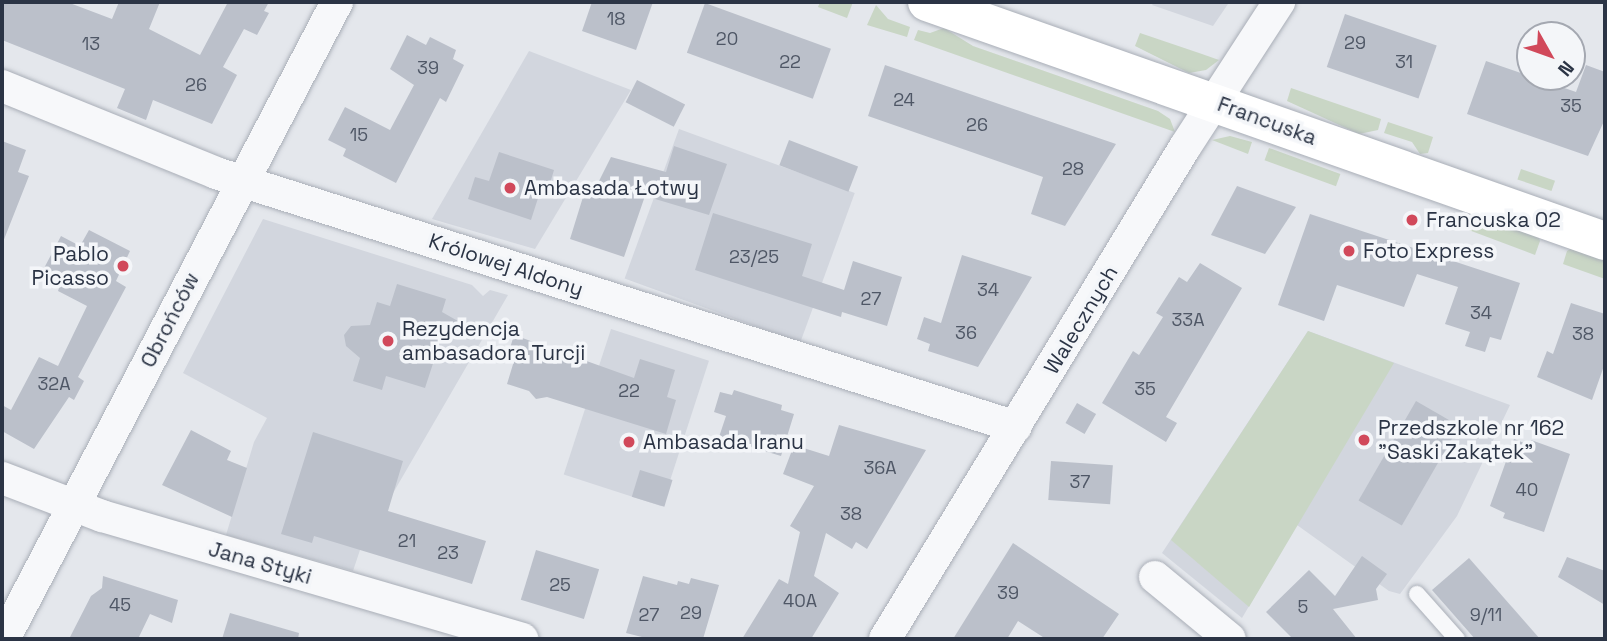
<!DOCTYPE html>
<meta charset="utf-8">
<style>
body{margin:0}
#map{position:relative;width:1607px;height:641px;overflow:hidden;background:#e4e7ec;font-family:"Space Grotesk",sans-serif}
div>[style]{position:absolute}
.built>*{inset:0;background:#d2d6de;transform-origin:0 0}
.green>*{inset:0;background:#c9d6c5;transform-origin:0 0}
.building>*{inset:0;background:#bbc0ca;transform-origin:0 0}
.roads{filter:drop-shadow(0 0 2px #a9aeb7) drop-shadow(0 0 2px #a9aeb7)}
.lane>*{height:16px;margin:-8px;padding:0 8px;transform-origin:8px;border-radius:8px;background:#f7f8fa}
.street>*{height:32px;margin:-16px;padding:0 16px;transform-origin:16px;border-radius:16px;background:#f7f8fa}
.secondary>*{height:38px;margin:-19px;padding:0 19px;transform-origin:19px;border-radius:19px;background:#fff}
.dots>*{width:19px;height:19px;translate:-50% -50%;box-sizing:border-box;border:4px solid #f4f6f9;border-radius:50%}
span{translate:-50% -50%;white-space:nowrap;text-align:center;line-height:1.15;-webkit-text-stroke:7px #f4f6f9;paint-order:stroke}
.number-label{font-size:18px;color:#4f5766}
.number-label span{-webkit-text-stroke-width:0}
.street-label{font-size:21px;color:#2b3445}
.poi-label{font-size:21px;color:#2b3445}
.left{translate:0 -50%;text-align:left}
.right{translate:-100% -50%;text-align:right}
.frame{position:absolute;inset:0;border:4px solid #2b3445;pointer-events:none}
.north{position:absolute;left:1516px;top:21px;width:70px;height:70px;box-sizing:border-box;background:#f4f6f9;border:2px solid #a4a8b1;border-radius:50%;rotate:130deg;font-size:19px;font-weight:700;line-height:28px;text-align:center;color:#2b3445}
.north::after{content:'';display:block;margin:auto;width:24px;height:32px;background:#d1495b;clip-path:polygon(50% 0,100% 100%,50% 72%,0 100%)}
</style>
<div id="map">
<div class="built">
<i style="clip-path:polygon(1154px 2px,1225px 2px,1228px 4px,1213px 26px,1152px 5px)"></i>
<i style="clip-path:polygon(529px 51px,631px 90px,535px 249px,432px 219px)"></i>
<i style="left:679px;top:129px;width:187px;height:159px;rotate:20deg"></i>
<i style="clip-path:polygon(263px 219px,472px 285px,483px 296px,490px 290px,508px 295px,360px 550px,353px 571px,226px 535px,254px 442px,267px 418px,183px 373px)"></i>
<i style="left:611px;top:329px;width:103px;height:153px;rotate:18deg"></i>
<i style="clip-path:polygon(1308px 331px,1510px 405px,1457px 516px,1400px 594px,1389px 591px,1297px 525px,1242px 618px,1162px 553px)"></i>
</div>
<div class="green">
<i style="clip-path:polygon(820px 2px,853px 2px,847px 18px,818px 7px)"></i>
<i style="clip-path:polygon(876px 5px,888px 19px,910px 27px,907px 37px,867px 25px)"></i>
<i style="clip-path:polygon(944px 28px,973px 46px,1158px 111px,1170px 119px,1175px 132px,914px 40px,918px 30px,930px 33px)"></i>
<i style="clip-path:polygon(1140px 33px,1202px 54px,1219px 60px,1206px 70px,1189px 73px,1135px 46px)"></i>
<i style="clip-path:polygon(1291px 88px,1381px 119px,1378px 130px,1359px 134px,1287px 101px)"></i>
<i style="clip-path:polygon(1388px 122px,1433px 137px,1428px 153px,1420px 154px,1412px 142px,1384px 133px)"></i>
<i style="clip-path:polygon(1230px 136px,1252px 142px,1248px 154px,1212px 140px)"></i>
<i style="left:1269px;top:148px;width:76px;height:13px;rotate:20deg"></i>
<i style="left:1521px;top:169px;width:36px;height:11px;rotate:19deg"></i>
<i style="clip-path:polygon(1478px 214px,1537px 234px,1540px 241px,1535px 255px,1466px 229px)"></i>
<i style="clip-path:polygon(1574px 247px,1605px 258px,1605px 279px,1563px 264px,1567px 251px)"></i>
<i style="clip-path:polygon(1308px 331px,1394px 363px,1249px 607px,1171px 540px)"></i>
</div>
<div class="building">
<i style="clip-path:polygon(2px 2px,67px 2px,112px 19px,119px 2px,160px 2px,149px 29px,200px 55px,228px 2px,269px 2px,264px 11px,269px 13px,257px 35px,244px 29px,223px 67px,237px 75px,212px 124px,153px 100px,146px 120px,117px 108px,125px 89px,2px 40px)"></i>
<i style="clip-path:polygon(592px 2px,653px 2px,636px 50px,582px 31px)"></i>
<i style="left:705px;top:3px;width:134px;height:53px;rotate:20deg"></i>
<i style="left:1345px;top:14px;width:97px;height:56px;rotate:19deg"></i>
<i style="clip-path:polygon(407px 35px,426px 45px,430px 37px,456px 50px,453px 59px,464px 65px,446px 102px,440px 98px,396px 183px,343px 156px,346px 149px,328px 140px,345px 107px,390px 130px,414px 85px,390px 69px)"></i>
<i style="clip-path:polygon(1486px 61px,1576px 92px,1586px 65px,1605px 72px,1605px 119px,1588px 156px,1467px 114px)"></i>
<i style="clip-path:polygon(885px 65px,1031px 115px,1116px 144px,1065px 226px,1031px 214px,1043px 177px,868px 116px)"></i>
<i style="left:637px;top:80px;width:54px;height:25px;rotate:27deg"></i>
<i style="left:789px;top:140px;width:74px;height:27px;rotate:21deg"></i>
<i style="clip-path:polygon(2px 141px,26px 150px,18px 172px,29px 176px,3px 242px)"></i>
<i style="clip-path:polygon(674px 146px,727px 164px,709px 215px,645px 196px,624px 257px,570px 239px,583px 197px,590px 199px,611px 157px,666px 172px)"></i>
<i style="clip-path:polygon(499px 152px,554px 170px,546px 197px,539px 195px,531px 220px,468px 199px,475px 177px,489px 181px)"></i>
<i style="clip-path:polygon(1237px 186px,1296px 207px,1265px 254px,1211px 235px)"></i>
<i style="clip-path:polygon(713px 213px,812px 244px,802px 276px,844px 290px,853px 261px,902px 277px,887px 326px,842px 312px,841px 317px,695px 270px)"></i>
<i style="clip-path:polygon(1310px 214px,1520px 283px,1501px 340px,1490px 337px,1485px 352px,1465px 346px,1470px 332px,1445px 324px,1458px 287px,1417px 274px,1404px 307px,1337px 285px,1324px 321px,1278px 305px)"></i>
<i style="clip-path:polygon(89px 230px,130px 251px,116px 281px,126px 287px,78px 377px,84px 381px,74px 400px,69px 397px,34px 449px,2px 431px,2px 405px,11px 410px,39px 357px,58px 366px,87px 306px,58px 291px,61px 282px,42px 272px,61px 236px,80px 246px)"></i>
<i style="clip-path:polygon(962px 255px,1032px 277px,978px 367px,928px 351px,930px 344px,917px 339px,924px 317px,941px 323px)"></i>
<i style="clip-path:polygon(1200px 263px,1242px 288px,1166px 417px,1177px 423px,1166px 442px,1102px 403px,1133px 351px,1139px 355px,1163px 317px,1156px 313px,1179px 277px,1187px 282px)"></i>
<i style="clip-path:polygon(397px 284px,446px 299px,442px 312px,479px 333px,441px 339px,425px 388px,386px 376px,382px 390px,353px 381px,360px 358px,346px 346px,344px 335px,351px 326px,370px 325px,377px 302px,390px 306px)"></i>
<i style="clip-path:polygon(1571px 303px,1605px 314px,1605px 363px,1592px 400px,1537px 377px,1547px 351px,1553px 354px)"></i>
<i style="clip-path:polygon(514px 335px,634px 378px,640px 359px,675px 370px,667px 397px,676px 400px,666px 434px,547px 397px,536px 399px,529px 391px,507px 384px,514px 361px,507px 358px)"></i>
<i style="clip-path:polygon(734px 390px,782px 405px,781px 410px,794px 414px,781px 456px,719px 437px,726px 416px,714px 412px,720px 392px,732px 395px)"></i>
<i style="left:1416px;top:401px;width:50px;height:115px;rotate:30deg"></i>
<i style="left:1077px;top:403px;width:22px;height:23px;rotate:30deg"></i>
<i style="clip-path:polygon(839px 425px,926px 450px,867px 549px,856px 542px,852px 549px,826px 533px,814px 576px,839px 593px,811px 639px,742px 639px,779px 579px,788px 584px,800px 532px,790px 526px,814px 486px,783px 474px,794px 445px,829px 456px)"></i>
<i style="clip-path:polygon(191px 430px,231px 451px,227px 460px,247px 468px,232px 517px,162px 485px)"></i>
<i style="clip-path:polygon(313px 432px,403px 461px,388px 511px,486px 541px,472px 584px,314px 536px,312px 543px,281px 534px)"></i>
<i style="clip-path:polygon(1514px 439px,1529px 445px,1531px 440px,1570px 454px,1544px 532px,1503px 518px,1505px 513px,1490px 506px)"></i>
<i style="left:1051px;top:461px;width:62px;height:39px;rotate:4deg"></i>
<i style="left:640px;top:470px;width:34px;height:28px;rotate:17deg"></i>
<i style="clip-path:polygon(1013px 543px,1119px 614px,1102px 639px,1046px 639px,1018px 621px,1007px 639px,953px 639px)"></i>
<i style="left:536px;top:550px;width:66px;height:52px;rotate:17deg"></i>
<i style="clip-path:polygon(1362px 556px,1387px 574px,1376px 589px,1378px 600px,1333px 609px,1357px 639px,1293px 639px,1266px 612px,1309px 570px,1335px 596px)"></i>
<i style="clip-path:polygon(1567px 557px,1605px 571px,1605px 605px,1558px 577px)"></i>
<i style="clip-path:polygon(1469px 558px,1540px 639px,1475px 639px,1432px 590px)"></i>
<i style="clip-path:polygon(103px 576px,178px 600px,172px 623px,150px 614px,138px 639px,69px 639px,91px 596px,102px 588px)"></i>
<i style="clip-path:polygon(643px 576px,677px 585px,678px 581px,689px 584px,691px 578px,719px 585px,703px 639px,650px 639px,626px 633px)"></i>
<i style="clip-path:polygon(230px 613px,299px 633px,298px 639px,222px 639px)"></i>
</div>
<div class="roads">
<div class="lane">
<i style="left:1417px;top:594px;width:60px;rotate:48.4deg"></i>
</div>
<div class="street">
<i style="left:2px;top:86px;width:231px;rotate:22.1deg"></i>
<i style="left:216px;top:173px;width:839px;rotate:17.61deg"></i>
<i style="left:2px;top:478px;width:107px;rotate:20.8deg"></i>
<i style="left:102px;top:516px;width:438px;rotate:16.3deg"></i>
<i style="left:1155px;top:577px;width:97px;rotate:39.6deg"></i>
<i style="left:4px;top:639px;width:719px;rotate:-62.4deg"></i>
<i style="left:885px;top:639px;width:576px;rotate:-58.63deg"></i>
<i style="left:1185px;top:147px;width:173px;rotate:-57deg"></i>
</div>
<div class="secondary">
<i style="left:927px;top:2px;width:719px;rotate:19.42deg"></i>
</div>
</div>
<div class="dots">
<i style="left:510px;top:188px;background:#d1495b"></i>
<i style="left:1412px;top:220px;background:#d1495b"></i>
<i style="left:1349px;top:251px;background:#d1495b"></i>
<i style="left:123px;top:266px;background:#d1495b"></i>
<i style="left:388px;top:341px;background:#d1495b"></i>
<i style="left:1364px;top:440px;background:#d1495b"></i>
<i style="left:629px;top:442px;background:#d1495b"></i>
</div>
<div class="number-label">
<span style="left:616px;top:19px">18</span>
<span style="left:727px;top:39px">20</span>
<span style="left:1355px;top:43px">29</span>
<span style="left:91px;top:44px">13</span>
<span style="left:790px;top:62px">22</span>
<span style="left:1404px;top:62px">31</span>
<span style="left:428px;top:68px">39</span>
<span style="left:196px;top:85px">26</span>
<span style="left:904px;top:100px">24</span>
<span style="left:1571px;top:106px">35</span>
<span style="left:977px;top:125px">26</span>
<span style="left:359px;top:135px">15</span>
<span style="left:1073px;top:169px">28</span>
<span style="left:754px;top:257px">23/25</span>
<span style="left:988px;top:290px">34</span>
<span style="left:871px;top:299px">27</span>
<span style="left:1481px;top:313px">34</span>
<span style="left:1188px;top:320px">33A</span>
<span style="left:966px;top:333px">36</span>
<span style="left:1583px;top:334px">38</span>
<span style="left:54px;top:384px">32A</span>
<span style="left:1145px;top:389px">35</span>
<span style="left:629px;top:391px">22</span>
<span style="left:880px;top:468px">36A</span>
<span style="left:1080px;top:482px">37</span>
<span style="left:1527px;top:490px">40</span>
<span style="left:851px;top:514px">38</span>
<span style="left:407px;top:541px">21</span>
<span style="left:448px;top:553px">23</span>
<span style="left:560px;top:585px">25</span>
<span style="left:1008px;top:593px">39</span>
<span style="left:800px;top:601px">40A</span>
<span style="left:120px;top:605px">45</span>
<span style="left:1303px;top:607px">5</span>
<span style="left:691px;top:613px">29</span>
<span style="left:649px;top:615px">27</span>
<span style="left:1486px;top:615px">9/11</span>
</div>
<div class="street-label">
<span style="left:1267px;top:121px;rotate:20deg">Francuska</span>
<span style="left:506px;top:265px;rotate:18deg">Królowej Aldony</span>
<span style="left:170px;top:320px;rotate:-63deg">Obrońców</span>
<span style="left:1081px;top:320px;rotate:-59deg">Walecznych</span>
<span style="left:260px;top:563px;rotate:16deg">Jana Styki</span>
</div>
<div class="poi-label">
<span class="left" style="left:524px;top:188px">Ambasada Łotwy</span>
<span class="left" style="left:1426px;top:220px">Francuska 02</span>
<span class="left" style="left:1363px;top:251px">Foto Express</span>
<span class="right" style="left:109px;top:266px">Pablo<br>Picasso</span>
<span class="left" style="left:402px;top:341px">Rezydencja<br>ambasadora Turcji</span>
<span class="left" style="left:1378px;top:440px">Przedszkole nr 162<br>"Saski Zakątek"</span>
<span class="left" style="left:643px;top:442px">Ambasada Iranu</span>
</div>
<div class="frame"></div>
<div class="north">N</div>
</div>
